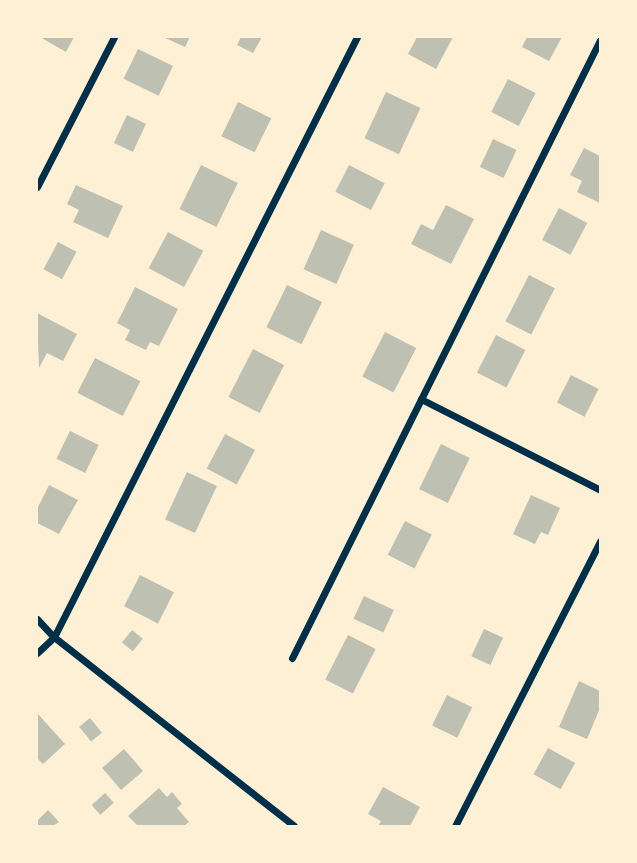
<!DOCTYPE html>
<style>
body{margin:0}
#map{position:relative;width:637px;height:863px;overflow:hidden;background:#fdf0d5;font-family:Arial,sans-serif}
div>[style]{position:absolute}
.building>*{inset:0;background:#bec0b2;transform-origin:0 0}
.minor>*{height:7px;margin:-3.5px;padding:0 3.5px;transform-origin:3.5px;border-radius:3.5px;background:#003049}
span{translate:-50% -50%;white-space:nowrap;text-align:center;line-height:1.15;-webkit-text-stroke:7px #fdf0d5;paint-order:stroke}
.frame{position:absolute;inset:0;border:38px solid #fdf0d5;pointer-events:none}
</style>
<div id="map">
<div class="building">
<i style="clip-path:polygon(40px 37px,74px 37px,66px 52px)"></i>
<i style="clip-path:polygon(163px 37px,190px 37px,185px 47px)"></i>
<i style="clip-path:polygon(241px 37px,262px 37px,253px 53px,237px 45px)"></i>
<i style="clip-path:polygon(417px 37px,453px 37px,436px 69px,408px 54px)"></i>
<i style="clip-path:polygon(527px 37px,562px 37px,549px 61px,522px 47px)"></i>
<i style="left:138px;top:49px;width:39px;height:33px;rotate:26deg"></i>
<i style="left:508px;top:79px;width:31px;height:37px;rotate:27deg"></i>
<i style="left:386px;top:92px;width:38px;height:51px;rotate:25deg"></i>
<i style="left:238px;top:102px;width:37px;height:38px;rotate:26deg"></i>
<i style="left:127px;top:115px;width:21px;height:31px;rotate:25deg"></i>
<i style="left:493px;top:139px;width:26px;height:31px;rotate:25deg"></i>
<i style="clip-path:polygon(584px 148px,600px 156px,600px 203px,577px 192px,582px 181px,570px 175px)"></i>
<i style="left:201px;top:165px;width:41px;height:49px;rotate:26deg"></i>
<i style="left:349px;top:165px;width:40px;height:30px;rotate:27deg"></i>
<i style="clip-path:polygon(76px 185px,123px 206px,108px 238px,73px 222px,79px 210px,67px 204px)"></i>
<i style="clip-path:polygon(446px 205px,474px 219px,451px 264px,411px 244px,421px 224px,433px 230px)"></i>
<i style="left:559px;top:208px;width:32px;height:36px;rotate:28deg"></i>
<i style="left:321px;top:230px;width:36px;height:43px;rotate:24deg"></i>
<i style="left:168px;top:232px;width:40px;height:41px;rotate:28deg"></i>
<i style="left:58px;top:242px;width:21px;height:31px;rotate:28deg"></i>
<i style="left:529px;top:275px;width:29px;height:52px;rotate:27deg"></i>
<i style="left:287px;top:285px;width:39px;height:47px;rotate:26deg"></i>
<i style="clip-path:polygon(135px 287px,178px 309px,159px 346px,150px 342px,146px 350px,125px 340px,130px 330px,117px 323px)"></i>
<i style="clip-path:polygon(37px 313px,77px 334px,63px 361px,47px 353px,39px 368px)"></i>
<i style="left:385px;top:332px;width:35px;height:50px;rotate:27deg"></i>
<i style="left:496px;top:335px;width:33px;height:42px;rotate:27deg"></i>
<i style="left:253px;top:349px;width:35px;height:54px;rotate:27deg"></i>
<i style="left:95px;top:358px;width:51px;height:39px;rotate:27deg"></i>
<i style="left:571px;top:375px;width:31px;height:31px;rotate:27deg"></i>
<i style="left:70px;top:431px;width:32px;height:31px;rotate:26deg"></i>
<i style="left:225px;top:434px;width:34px;height:39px;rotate:28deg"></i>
<i style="left:441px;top:444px;width:32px;height:50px;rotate:26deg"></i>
<i style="left:187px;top:472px;width:33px;height:52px;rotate:25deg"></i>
<i style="clip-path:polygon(49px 485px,78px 500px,59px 534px,37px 523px,37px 509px)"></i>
<i style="clip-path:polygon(531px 495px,560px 508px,548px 535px,541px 532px,535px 544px,513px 534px)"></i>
<i style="left:405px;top:521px;width:30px;height:38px;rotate:27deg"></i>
<i style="left:140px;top:575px;width:38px;height:35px;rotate:27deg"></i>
<i style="left:364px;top:596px;width:33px;height:25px;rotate:25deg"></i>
<i style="left:484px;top:629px;width:21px;height:30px;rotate:25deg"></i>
<i style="left:132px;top:630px;width:14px;height:16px;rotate:39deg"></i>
<i style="left:348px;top:635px;width:31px;height:50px;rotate:27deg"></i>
<i style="clip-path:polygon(579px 681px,600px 691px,600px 708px,587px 739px,559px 727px)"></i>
<i style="left:447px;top:695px;width:28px;height:34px;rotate:26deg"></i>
<i style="clip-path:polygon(37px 713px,65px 744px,43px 764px,37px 758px)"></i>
<i style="left:90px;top:718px;width:19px;height:14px;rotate:51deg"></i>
<i style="left:548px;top:748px;width:31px;height:30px;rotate:29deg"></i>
<i style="left:124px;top:749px;width:29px;height:29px;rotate:49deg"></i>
<i style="clip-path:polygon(383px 787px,420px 807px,410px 826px,378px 826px,381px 821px,368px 814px)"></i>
<i style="clip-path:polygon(159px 788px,167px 797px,172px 792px,182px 804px,177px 808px,189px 822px,184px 826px,138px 826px,128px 816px)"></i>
<i style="left:105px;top:793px;width:13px;height:18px;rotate:48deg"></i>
<i style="clip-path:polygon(48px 810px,59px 822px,53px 826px,37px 826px,37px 821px)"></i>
</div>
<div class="minor">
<i style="left:37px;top:187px;width:169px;rotate:-62.8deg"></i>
<i style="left:421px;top:399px;width:201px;rotate:26.9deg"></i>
<i style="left:37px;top:619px;width:25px;rotate:47deg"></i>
<i style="left:54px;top:637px;width:305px;rotate:38.2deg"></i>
<i style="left:37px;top:653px;width:23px;rotate:-43deg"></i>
<i style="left:54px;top:637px;width:672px;rotate:-63.21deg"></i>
<i style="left:292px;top:658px;width:690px;rotate:-63.51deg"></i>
<i style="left:455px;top:826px;width:320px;rotate:-63deg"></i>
</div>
<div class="frame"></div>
</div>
